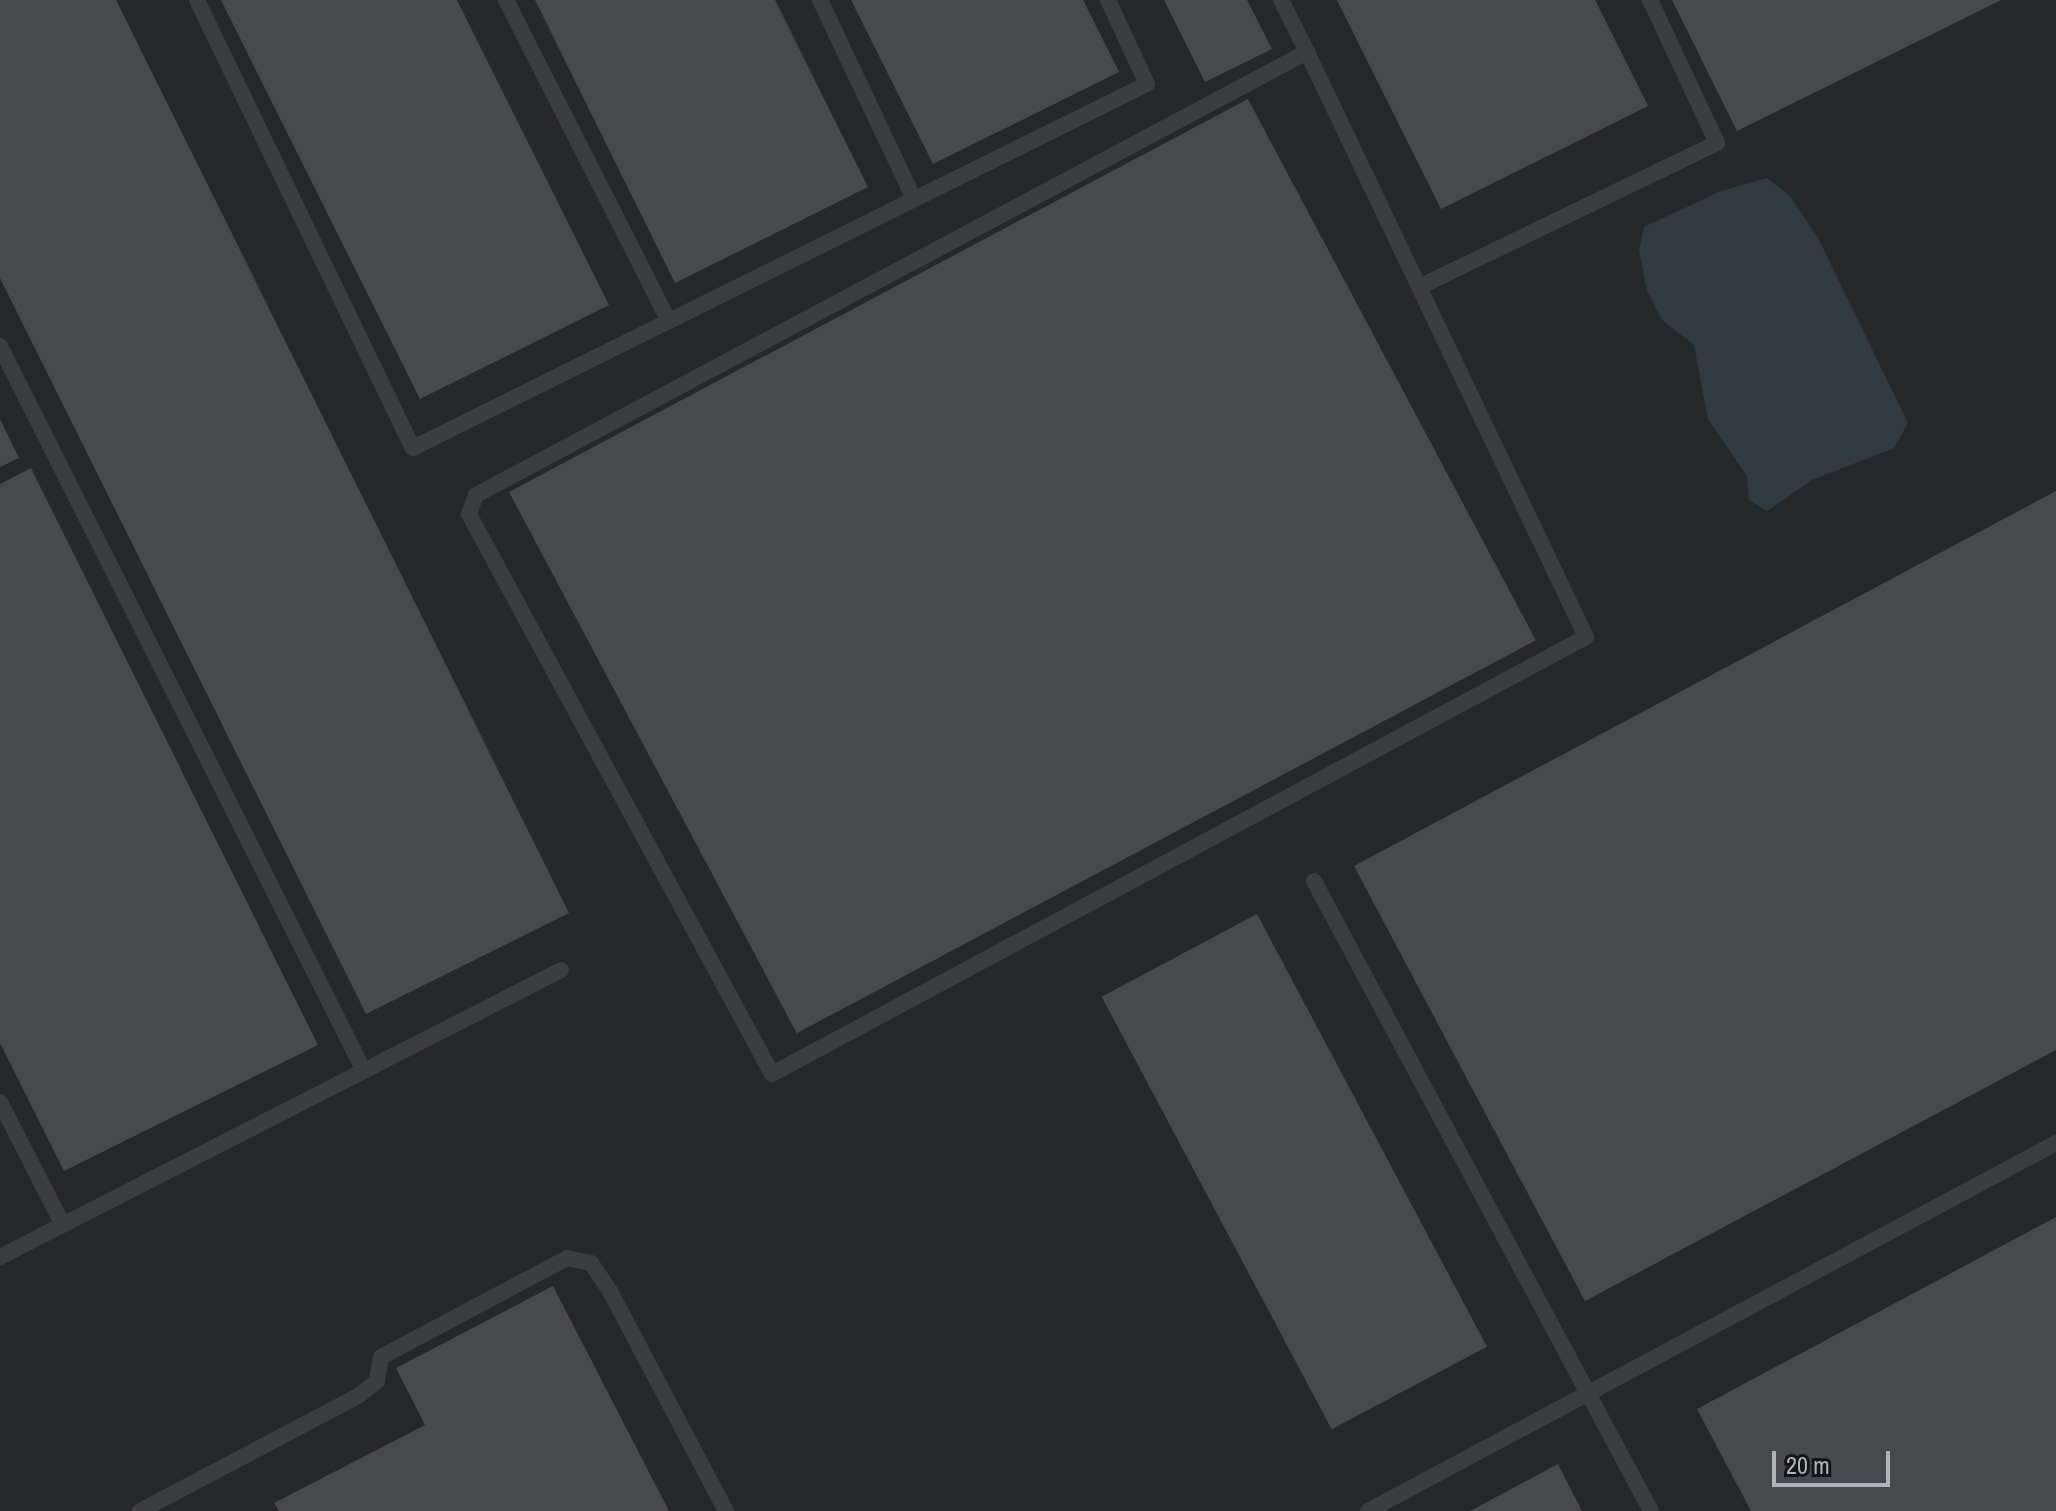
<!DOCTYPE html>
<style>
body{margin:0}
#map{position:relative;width:2056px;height:1511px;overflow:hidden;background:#1a1a1c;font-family:"Archivo Narrow",sans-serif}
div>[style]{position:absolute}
.built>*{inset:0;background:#262729;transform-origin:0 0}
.water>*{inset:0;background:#313b3f}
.building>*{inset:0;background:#47494c;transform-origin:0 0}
.service>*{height:16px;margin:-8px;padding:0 8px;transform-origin:8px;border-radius:8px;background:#3b3d41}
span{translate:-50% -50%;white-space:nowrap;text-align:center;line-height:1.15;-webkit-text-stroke:7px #151517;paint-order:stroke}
.scale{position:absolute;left:1772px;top:1451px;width:118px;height:36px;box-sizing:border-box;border:4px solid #aeb4ba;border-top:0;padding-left:10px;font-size:24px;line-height:28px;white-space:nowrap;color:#aeb4ba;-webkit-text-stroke:6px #151517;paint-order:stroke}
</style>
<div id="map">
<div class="built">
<i style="left:0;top:0;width:2056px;height:1511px"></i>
</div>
<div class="water">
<i style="clip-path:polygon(1767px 178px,1790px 196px,1818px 238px,1908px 423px,1894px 448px,1812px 480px,1767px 511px,1749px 500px,1747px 476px,1708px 419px,1694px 345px,1662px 320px,1647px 291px,1639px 250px,1644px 227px,1721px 191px)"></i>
</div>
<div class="building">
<i style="clip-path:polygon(0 0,116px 0,569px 913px,366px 1014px,0 278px)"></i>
<i style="clip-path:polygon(221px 0,457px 0,609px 305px,420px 399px)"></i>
<i style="clip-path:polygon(535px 0,775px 0,868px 187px,675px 283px)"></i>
<i style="clip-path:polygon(851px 0,1083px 0,1119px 72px,933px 164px)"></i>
<i style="clip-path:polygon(1164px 0,1247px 0,1272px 49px,1205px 82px)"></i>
<i style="clip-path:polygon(1337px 0,1595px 0,1648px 106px,1441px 209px)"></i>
<i style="clip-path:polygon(1672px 0,2001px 0,1737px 131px)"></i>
<i style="left:1248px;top:99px;width:613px;height:837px;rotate:62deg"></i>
<i style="clip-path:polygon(0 419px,19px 458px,0 467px)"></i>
<i style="clip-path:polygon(31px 468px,318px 1045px,64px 1171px,0 1043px,0 484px)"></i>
<i style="clip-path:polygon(2056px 491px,2056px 1050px,1585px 1301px,1354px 866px)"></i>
<i style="left:1257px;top:914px;width:490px;height:176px;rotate:62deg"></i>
<i style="clip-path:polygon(2056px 1217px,2056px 1511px,1751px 1511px,1697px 1409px)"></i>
<i style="clip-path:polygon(553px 1286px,669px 1511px,279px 1511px,274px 1503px,425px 1425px,396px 1368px)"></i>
<i style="clip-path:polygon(1558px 1464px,1582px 1511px,1470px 1511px)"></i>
</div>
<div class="service">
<i style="left:197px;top:0;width:497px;rotate:64.3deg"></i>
<i style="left:413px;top:448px;width:819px;rotate:-26.38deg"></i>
<i style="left:1147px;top:84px;width:93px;rotate:-114.9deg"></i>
<i style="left:506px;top:0;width:360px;rotate:63.1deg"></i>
<i style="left:820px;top:0;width:220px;rotate:64.7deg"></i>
<i style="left:1281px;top:0;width:58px;rotate:63.4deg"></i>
<i style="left:1307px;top:52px;width:648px;rotate:64.5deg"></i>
<i style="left:1586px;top:637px;width:924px;rotate:151.77deg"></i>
<i style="left:772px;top:1074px;width:637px;rotate:-118.42deg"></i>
<i style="left:469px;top:514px;width:20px;rotate:-70deg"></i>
<i style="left:476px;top:495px;width:942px;rotate:-28.06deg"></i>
<i style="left:1419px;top:287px;width:331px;rotate:-25.8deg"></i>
<i style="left:1717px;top:143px;width:158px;rotate:-115.1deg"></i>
<i style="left:0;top:346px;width:811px;rotate:63.34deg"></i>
<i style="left:1314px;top:881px;width:714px;rotate:61.86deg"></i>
<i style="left:0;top:1102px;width:138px;rotate:62.9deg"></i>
<i style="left:0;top:1257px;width:630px;rotate:-27.09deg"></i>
<i style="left:140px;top:1511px;width:246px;rotate:-27.8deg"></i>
<i style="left:358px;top:1396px;width:24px;rotate:-38deg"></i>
<i style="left:377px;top:1381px;width:24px;rotate:-81deg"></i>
<i style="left:381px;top:1357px;width:211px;rotate:-28deg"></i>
<i style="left:567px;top:1258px;width:25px;rotate:12deg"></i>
<i style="left:591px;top:1263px;width:36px;rotate:56deg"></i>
<i style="left:611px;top:1293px;width:246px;rotate:62.2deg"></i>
<i style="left:1368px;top:1511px;width:780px;rotate:-28.14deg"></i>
</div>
<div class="scale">20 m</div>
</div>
